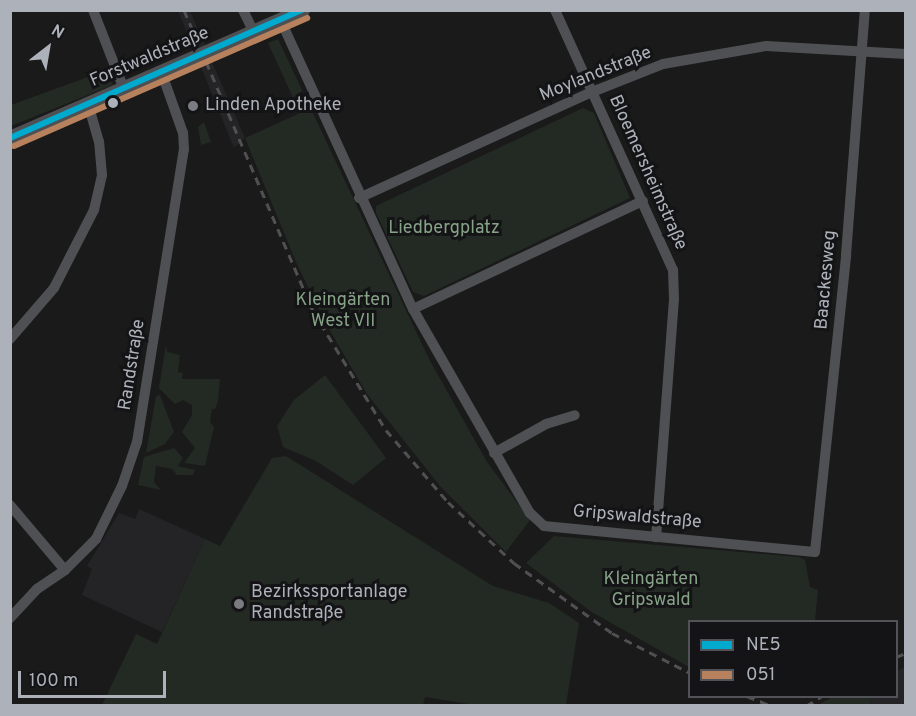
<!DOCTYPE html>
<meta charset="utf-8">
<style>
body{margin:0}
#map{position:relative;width:916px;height:716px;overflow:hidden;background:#1a1a1a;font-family:Overpass,sans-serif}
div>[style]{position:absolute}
.built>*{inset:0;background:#242426}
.green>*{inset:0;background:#232923}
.minor>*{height:10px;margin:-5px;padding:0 5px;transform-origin:5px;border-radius:5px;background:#4f5053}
.tertiary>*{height:14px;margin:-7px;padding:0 7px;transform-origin:7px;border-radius:7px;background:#4f5053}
.rail>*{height:3px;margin-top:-1.5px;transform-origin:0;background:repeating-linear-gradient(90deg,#505052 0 8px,transparent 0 14px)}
.bus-1>*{height:6px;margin:-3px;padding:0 3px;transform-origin:3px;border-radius:3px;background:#00a9ce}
.bus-2>*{height:6px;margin:-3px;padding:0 3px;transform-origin:3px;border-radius:3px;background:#b6815c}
.dots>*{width:16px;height:16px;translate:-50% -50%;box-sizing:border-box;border:3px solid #141416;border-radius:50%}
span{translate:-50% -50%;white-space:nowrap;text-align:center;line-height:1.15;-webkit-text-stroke:6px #141416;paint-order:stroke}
.street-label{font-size:18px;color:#adb1ba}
.poi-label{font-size:18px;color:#adb1ba}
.left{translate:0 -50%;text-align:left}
.park-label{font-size:18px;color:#86a387}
.frame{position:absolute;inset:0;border:12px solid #adb1ba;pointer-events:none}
.legend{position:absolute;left:688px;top:620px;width:210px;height:78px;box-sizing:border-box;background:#141416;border:2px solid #515358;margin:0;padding:8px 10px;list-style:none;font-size:18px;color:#adb1ba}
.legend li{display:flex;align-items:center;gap:12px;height:30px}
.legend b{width:30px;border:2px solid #515358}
.north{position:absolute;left:18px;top:18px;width:60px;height:60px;-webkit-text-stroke:4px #141416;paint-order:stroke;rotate:31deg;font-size:16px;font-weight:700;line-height:24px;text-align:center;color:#adb1ba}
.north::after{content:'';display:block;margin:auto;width:21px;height:27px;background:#adb1ba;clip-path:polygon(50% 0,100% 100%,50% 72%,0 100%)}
.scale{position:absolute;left:18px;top:671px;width:148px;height:27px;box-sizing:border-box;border:3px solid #adb1ba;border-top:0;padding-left:8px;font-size:18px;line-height:21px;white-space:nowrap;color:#adb1ba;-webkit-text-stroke:4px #141416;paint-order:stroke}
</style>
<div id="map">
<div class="built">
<i style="clip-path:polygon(178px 11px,190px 11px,245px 138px,234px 148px)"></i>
<i style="clip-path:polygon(139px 509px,205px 539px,162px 632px,82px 595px,92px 569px,87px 566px,119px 513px,135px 519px)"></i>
<i style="clip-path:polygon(905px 667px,905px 705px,870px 706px,871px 697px,896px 696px,897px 671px)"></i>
</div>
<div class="green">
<i style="clip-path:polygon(278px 39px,429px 359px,487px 462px,530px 520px,506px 552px,440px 486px,367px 394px,326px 324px,296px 262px,245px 138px,300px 113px,268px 43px)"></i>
<i style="clip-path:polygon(107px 70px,115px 78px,111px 79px,113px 85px,11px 126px,11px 105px)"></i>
<i style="clip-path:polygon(583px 108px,594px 113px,630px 198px,424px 296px,413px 292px,376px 213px,376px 206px)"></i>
<i style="clip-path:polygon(204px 122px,211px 142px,201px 145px,198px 127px)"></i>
<i style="clip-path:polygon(166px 344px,167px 352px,180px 355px,178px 372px,183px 373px,182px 379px,220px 379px,218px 401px,215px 409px,212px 409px,210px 422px,214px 427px,205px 466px,184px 463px,195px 448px,182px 432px,192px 415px,192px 405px,183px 400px,175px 404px,159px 388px)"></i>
<i style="clip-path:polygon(325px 375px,386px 458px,353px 485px,316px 461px,283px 447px,277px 426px,294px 400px)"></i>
<i style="clip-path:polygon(160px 395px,174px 432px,165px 444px,146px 453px,156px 396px)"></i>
<i style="clip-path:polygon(174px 448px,183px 458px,178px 466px,195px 470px,193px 475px,177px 475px,172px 469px,156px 466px,154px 482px,161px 490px,138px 485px,144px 457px)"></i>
<i style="clip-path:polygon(286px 456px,493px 586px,549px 603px,579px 623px,566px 705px,474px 705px,425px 697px,423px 706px,102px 705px,136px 634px,157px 644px,205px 539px,220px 546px,272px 458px)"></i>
<i style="clip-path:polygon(554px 536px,799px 557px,805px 560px,810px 587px,818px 590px,815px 621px,690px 622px,689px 667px,590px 611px,526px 563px)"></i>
<i style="clip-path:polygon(834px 696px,871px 697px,870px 705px,818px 705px)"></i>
</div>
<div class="minor">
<i style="left:93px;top:10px;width:85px;rotate:68.6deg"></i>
<i style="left:243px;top:10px;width:25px;rotate:64deg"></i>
<i style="left:555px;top:10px;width:286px;rotate:65.6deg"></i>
<i style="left:673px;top:270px;width:29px;rotate:88deg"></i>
<i style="left:674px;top:299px;width:239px;rotate:94.3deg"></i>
<i style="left:281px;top:21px;width:317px;rotate:65.4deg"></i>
<i style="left:413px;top:309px;width:235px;rotate:60.2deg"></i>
<i style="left:530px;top:513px;width:19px;rotate:43deg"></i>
<i style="left:544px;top:526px;width:272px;rotate:5.5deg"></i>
<i style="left:815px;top:552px;width:299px;rotate:-84deg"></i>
<i style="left:846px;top:255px;width:246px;rotate:-85.6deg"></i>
<i style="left:359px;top:198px;width:256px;rotate:-24.5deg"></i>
<i style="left:592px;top:92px;width:76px;rotate:-21.5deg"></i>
<i style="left:663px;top:64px;width:105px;rotate:-9.9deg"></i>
<i style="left:766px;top:46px;width:140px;rotate:3.3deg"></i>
<i style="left:413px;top:309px;width:254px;rotate:-25.2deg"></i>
<i style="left:10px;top:339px;width:67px;rotate:-49.2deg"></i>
<i style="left:54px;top:288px;width:88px;rotate:-62.9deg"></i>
<i style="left:94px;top:210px;width:36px;rotate:-77deg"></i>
<i style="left:102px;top:175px;width:33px;rotate:-95deg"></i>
<i style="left:99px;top:142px;width:40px;rotate:-106deg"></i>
<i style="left:494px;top:453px;width:60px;rotate:-29.1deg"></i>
<i style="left:546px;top:424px;width:30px;rotate:-17deg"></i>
<i style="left:10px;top:505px;width:85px;rotate:49.8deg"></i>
<i style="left:10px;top:618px;width:40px;rotate:-47deg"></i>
<i style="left:37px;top:589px;width:34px;rotate:-34deg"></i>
<i style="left:65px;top:570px;width:44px;rotate:-45deg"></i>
<i style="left:96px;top:539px;width:59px;rotate:-63.9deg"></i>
<i style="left:122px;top:486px;width:46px;rotate:-71.2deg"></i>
<i style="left:137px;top:442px;width:296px;rotate:-80.9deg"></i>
<i style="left:184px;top:150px;width:17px;rotate:-93deg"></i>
<i style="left:183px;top:133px;width:63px;rotate:-109.6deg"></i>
</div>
<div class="tertiary">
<i style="left:10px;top:138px;width:320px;rotate:-23.6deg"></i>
</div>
<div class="rail">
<i style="left:184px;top:10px;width:327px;rotate:66.8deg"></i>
<i style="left:313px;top:311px;width:140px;rotate:58.5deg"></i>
<i style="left:386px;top:430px;width:95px;rotate:49.3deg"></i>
<i style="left:448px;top:502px;width:90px;rotate:42.7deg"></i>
<i style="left:514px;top:563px;width:120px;rotate:35.5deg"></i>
<i style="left:612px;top:633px;width:88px;rotate:27.1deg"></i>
<i style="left:896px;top:657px;width:11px;rotate:-22deg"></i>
<i style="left:747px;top:696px;width:27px;rotate:22deg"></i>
<i style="left:806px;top:706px;width:19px;rotate:-32deg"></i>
</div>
<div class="bus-1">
<i style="left:10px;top:138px;width:319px;rotate:-23.7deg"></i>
</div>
<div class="bus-2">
<i style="left:14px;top:146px;width:320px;rotate:-23.6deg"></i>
</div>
<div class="dots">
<i style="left:113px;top:103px;background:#adb1ba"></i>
<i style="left:193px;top:106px;background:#7a7c82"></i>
<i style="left:239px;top:604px;background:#7a7c82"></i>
</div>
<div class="street-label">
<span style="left:150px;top:58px;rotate:-23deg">Forstwaldstraße</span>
<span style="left:596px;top:75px;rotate:-22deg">Moylandstraße</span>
<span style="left:647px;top:173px;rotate:66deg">Bloemersheimstraße</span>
<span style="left:827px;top:280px;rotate:-85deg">Baackesweg</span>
<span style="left:133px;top:365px;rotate:-81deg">Randstraße</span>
<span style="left:637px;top:518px;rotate:5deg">Gripswaldstraße</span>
</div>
<div class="poi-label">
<span class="left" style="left:205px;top:106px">Linden Apotheke</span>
<span class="left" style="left:251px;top:604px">Bezirkssportanlage<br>Randstraße</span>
</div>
<div class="park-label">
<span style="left:444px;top:229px">Liedbergplatz</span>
<span style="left:343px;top:312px">Kleingärten<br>West VII</span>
<span style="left:651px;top:591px">Kleingärten<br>Gripswald</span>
</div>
<div class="frame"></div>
<ul class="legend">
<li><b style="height:8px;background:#00a9ce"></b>NE5</li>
<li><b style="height:8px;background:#b6815c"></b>051</li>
</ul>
<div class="north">N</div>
<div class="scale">100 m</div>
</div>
